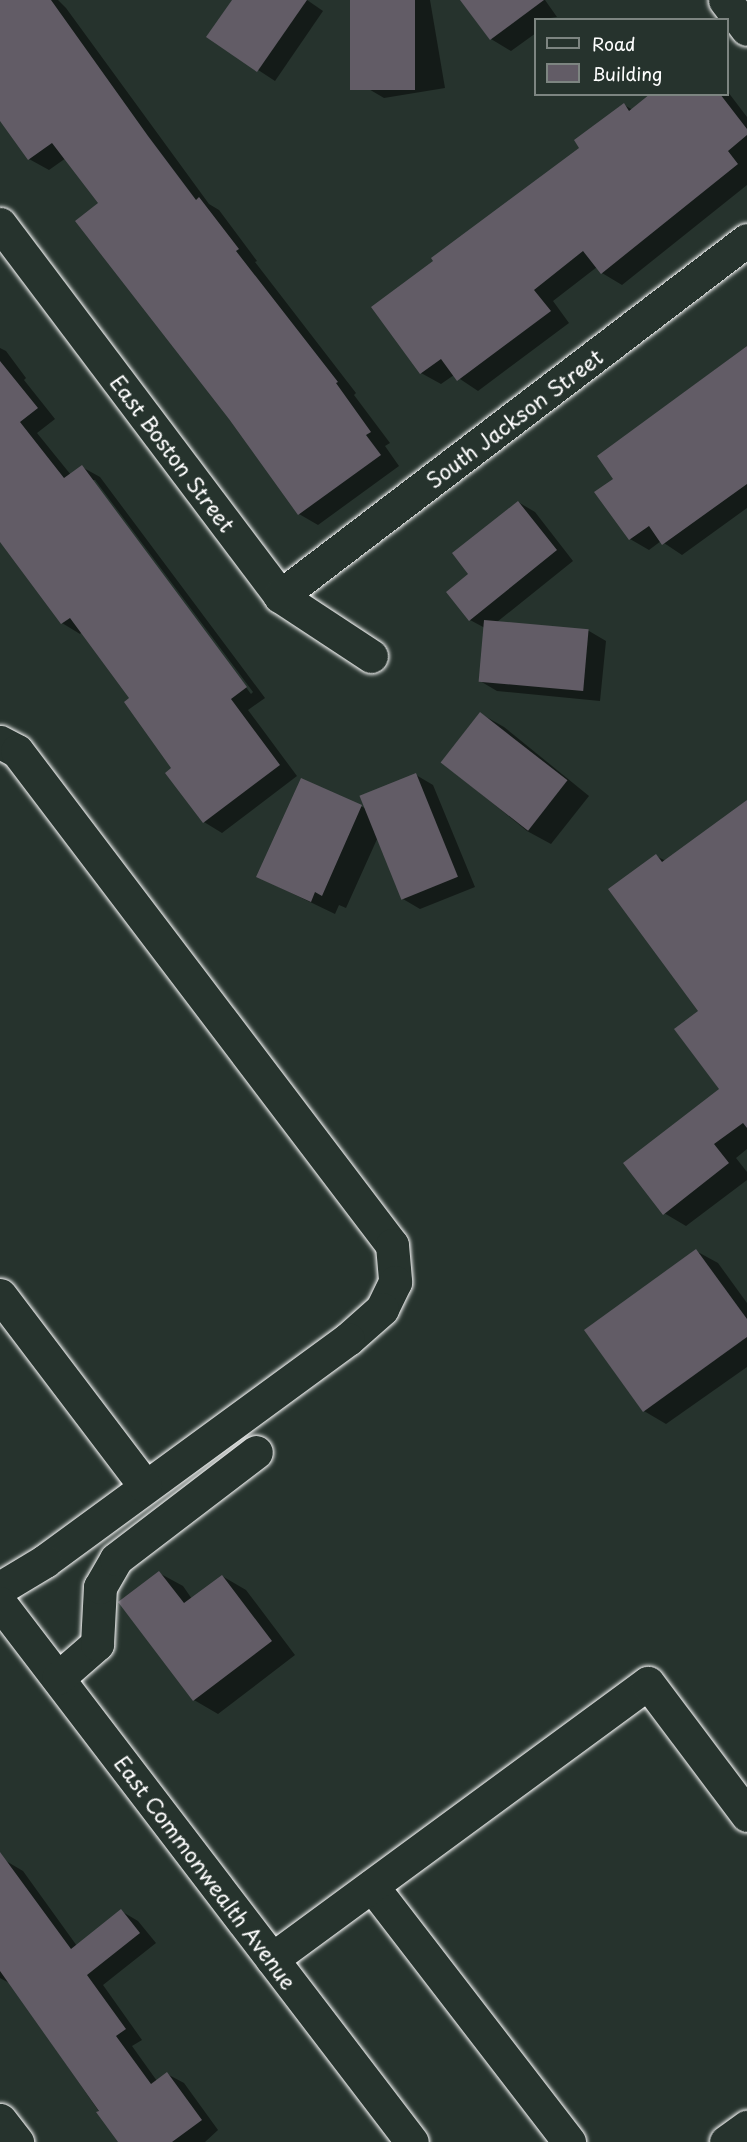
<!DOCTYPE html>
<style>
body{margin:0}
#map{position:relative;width:747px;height:2142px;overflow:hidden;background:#26332d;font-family:"Playpen Sans",sans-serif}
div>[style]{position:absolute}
.shadow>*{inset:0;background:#0007}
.building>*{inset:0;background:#625c66;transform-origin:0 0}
.roads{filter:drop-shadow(0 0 2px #fff) drop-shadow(0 0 2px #fff)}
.minor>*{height:33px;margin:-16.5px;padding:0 16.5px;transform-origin:16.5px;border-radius:16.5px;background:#26332d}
span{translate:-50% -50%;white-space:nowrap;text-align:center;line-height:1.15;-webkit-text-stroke:4.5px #26332d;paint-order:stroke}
.street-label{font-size:21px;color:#fff}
.legend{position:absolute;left:534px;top:18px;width:195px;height:78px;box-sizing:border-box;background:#26332d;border:2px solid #7d8581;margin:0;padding:8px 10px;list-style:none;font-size:18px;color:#fff}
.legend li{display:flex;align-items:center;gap:12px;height:30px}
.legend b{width:30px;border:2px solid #7d8581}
</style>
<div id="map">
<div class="shadow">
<i style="clip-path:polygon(0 0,58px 0,66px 8px,209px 204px,219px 210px,257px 261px,255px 262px,356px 393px,354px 395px,390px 443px,385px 446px,399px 466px,318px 525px,299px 514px,230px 419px,100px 203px,66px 158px,49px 170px,29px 159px,0 118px)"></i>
<i style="clip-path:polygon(234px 0,307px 0,323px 11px,275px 81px,208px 37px)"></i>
<i style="clip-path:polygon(352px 0,430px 0,445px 88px,384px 98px,367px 88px)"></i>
<i style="clip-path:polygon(462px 0,545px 0,557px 17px,536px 20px,536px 33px,511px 51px,491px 39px)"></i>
<i style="clip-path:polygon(728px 92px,747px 117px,747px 185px,622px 285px,602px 273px,597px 267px,553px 301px,569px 323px,478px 391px,454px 375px,441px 384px,421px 373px,582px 148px,624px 105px,633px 110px,652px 94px,728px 94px)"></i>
<i style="clip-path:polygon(747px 346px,747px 508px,682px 555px,661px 541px,649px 550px,630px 539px,615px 479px,599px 456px)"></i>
<i style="clip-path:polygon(evenodd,0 348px,6px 351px,26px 378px,24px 380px,55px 419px,37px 433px,71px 475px,82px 467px,100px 477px,265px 698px,248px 710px,297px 776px,222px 833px,204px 822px,167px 773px,173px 768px,131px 699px,82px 632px,80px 634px,62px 623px,0 541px,0 348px,91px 480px,95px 480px,253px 692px,251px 694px,91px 480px)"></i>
<i style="clip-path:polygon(518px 502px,535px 512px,573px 561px,497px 622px,589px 631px,606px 641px,600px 701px,497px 691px,480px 681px,485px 628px,470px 620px,448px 592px,470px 574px)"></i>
<i style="clip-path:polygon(481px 714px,504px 727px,589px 796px,551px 844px,527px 831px,442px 762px)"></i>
<i style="clip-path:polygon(416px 775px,433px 785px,475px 887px,420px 909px,403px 899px,378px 837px,346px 908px,339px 905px,335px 914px,258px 877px,301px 780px,367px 809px)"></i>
<i style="clip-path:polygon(747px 809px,747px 1149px,736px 1158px,747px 1172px,747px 1180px,686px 1226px,664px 1213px,721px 1090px,656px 856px,666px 861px)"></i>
<i style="clip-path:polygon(696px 1251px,718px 1263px,747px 1303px,747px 1367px,666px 1424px,644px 1411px,586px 1330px)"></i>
<i style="clip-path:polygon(159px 1573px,183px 1586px,192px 1599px,222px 1576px,246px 1590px,295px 1655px,218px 1714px,194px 1700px)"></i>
<i style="clip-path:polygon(6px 1861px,23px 1871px,77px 1946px,121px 1911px,138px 1921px,156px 1943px,103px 1985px,142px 2040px,132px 2046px,157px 2081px,167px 2074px,184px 2083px,218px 2130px,205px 2142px,120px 2142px,11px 1984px,0 1978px,0 1866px)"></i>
</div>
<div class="building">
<i style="clip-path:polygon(0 0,51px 0,148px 136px,196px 200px,199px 197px,239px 249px,236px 251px,338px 382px,336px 383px,371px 432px,366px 435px,381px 455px,298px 515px,229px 419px,75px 221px,98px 203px,52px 143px,28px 160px,0 121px)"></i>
<i style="clip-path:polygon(232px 0,307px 0,257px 72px,206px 37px)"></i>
<i style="left:350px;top:0;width:65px;height:90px"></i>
<i style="clip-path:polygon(460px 0,544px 0,490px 40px)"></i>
<i style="clip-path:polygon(650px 94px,720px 94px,747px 129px,747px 135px,728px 151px,738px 164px,601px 274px,583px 251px,534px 290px,551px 311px,457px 381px,441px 359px,420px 374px,371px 307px,433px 261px,431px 258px,579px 148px,574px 140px,624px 103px,629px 111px)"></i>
<i style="clip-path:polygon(747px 346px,747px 484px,662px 545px,649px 526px,629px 540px,594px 492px,613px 479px,597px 456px)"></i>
<i style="clip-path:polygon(0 361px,38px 408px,20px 422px,64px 478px,82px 465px,247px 687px,231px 699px,280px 765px,203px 823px,165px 773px,171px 768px,124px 702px,129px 698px,70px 618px,61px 624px,0 542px)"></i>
<i style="clip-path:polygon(518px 501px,557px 550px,469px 621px,446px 592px,468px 574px,452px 553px)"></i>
<i style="left:484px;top:620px;width:105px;height:62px;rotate:5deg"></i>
<i style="left:480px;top:712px;width:111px;height:64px;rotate:38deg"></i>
<i style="left:416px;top:773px;width:112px;height:61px;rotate:68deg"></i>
<i style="clip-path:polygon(301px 778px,362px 805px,322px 896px,315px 892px,311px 902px,256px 877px)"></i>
<i style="clip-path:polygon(747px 800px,747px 1128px,743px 1123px,714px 1144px,729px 1163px,663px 1215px,623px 1163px,719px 1089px,674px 1029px,698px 1011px,608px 889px,656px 854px,662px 862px)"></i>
<i style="clip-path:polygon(696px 1249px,747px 1319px,747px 1337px,643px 1412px,584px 1330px)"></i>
<i style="clip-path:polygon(159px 1571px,184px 1603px,222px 1575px,272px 1641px,193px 1701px,118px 1602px)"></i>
<i style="clip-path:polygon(0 1852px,71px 1949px,121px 1909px,140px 1933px,87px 1975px,126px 2029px,116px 2036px,151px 2084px,167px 2072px,202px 2120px,172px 2142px,118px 2142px,96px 2112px,99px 2111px,0 1971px)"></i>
</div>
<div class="roads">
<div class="minor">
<i style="left:725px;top:0;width:36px;rotate:53deg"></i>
<i style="left:0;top:224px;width:466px;rotate:53deg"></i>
<i style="left:280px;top:596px;width:109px;rotate:33.4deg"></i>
<i style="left:280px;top:596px;width:587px;rotate:-37.32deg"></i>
<i style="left:0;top:742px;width:19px;rotate:28deg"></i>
<i style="left:17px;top:751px;width:620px;rotate:52.8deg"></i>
<i style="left:392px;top:1245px;width:37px;rotate:85deg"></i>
<i style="left:395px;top:1282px;width:30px;rotate:116deg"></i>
<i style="left:382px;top:1309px;width:45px;rotate:138.6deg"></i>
<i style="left:348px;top:1339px;width:376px;rotate:143.8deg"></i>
<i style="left:45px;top:1561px;width:52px;rotate:149deg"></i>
<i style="left:0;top:1295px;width:240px;rotate:52.8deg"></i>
<i style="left:0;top:1603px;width:678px;rotate:52.61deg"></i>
<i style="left:58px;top:1678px;width:52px;rotate:-41.1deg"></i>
<i style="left:97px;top:1644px;width:57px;rotate:-87deg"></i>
<i style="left:100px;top:1587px;width:32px;rotate:-60deg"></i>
<i style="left:116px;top:1559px;width:176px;rotate:-37.4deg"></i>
<i style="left:372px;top:1886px;width:323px;rotate:52.4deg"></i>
<i style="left:272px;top:1959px;width:466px;rotate:-36.3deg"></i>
<i style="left:648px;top:1683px;width:165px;rotate:53.1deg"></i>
<i style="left:0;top:2120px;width:28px;rotate:52deg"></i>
<i style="left:726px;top:2142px;width:26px;rotate:-36deg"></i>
</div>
</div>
<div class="street-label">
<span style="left:514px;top:418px;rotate:-37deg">South Jackson Street</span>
<span style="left:173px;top:453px;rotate:53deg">East Boston Street</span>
<span style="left:206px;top:1872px;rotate:53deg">East Commonwealth Avenue</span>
</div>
<ul class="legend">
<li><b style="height:8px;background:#26332d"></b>Road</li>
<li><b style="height:16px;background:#625c66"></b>Building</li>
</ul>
</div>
